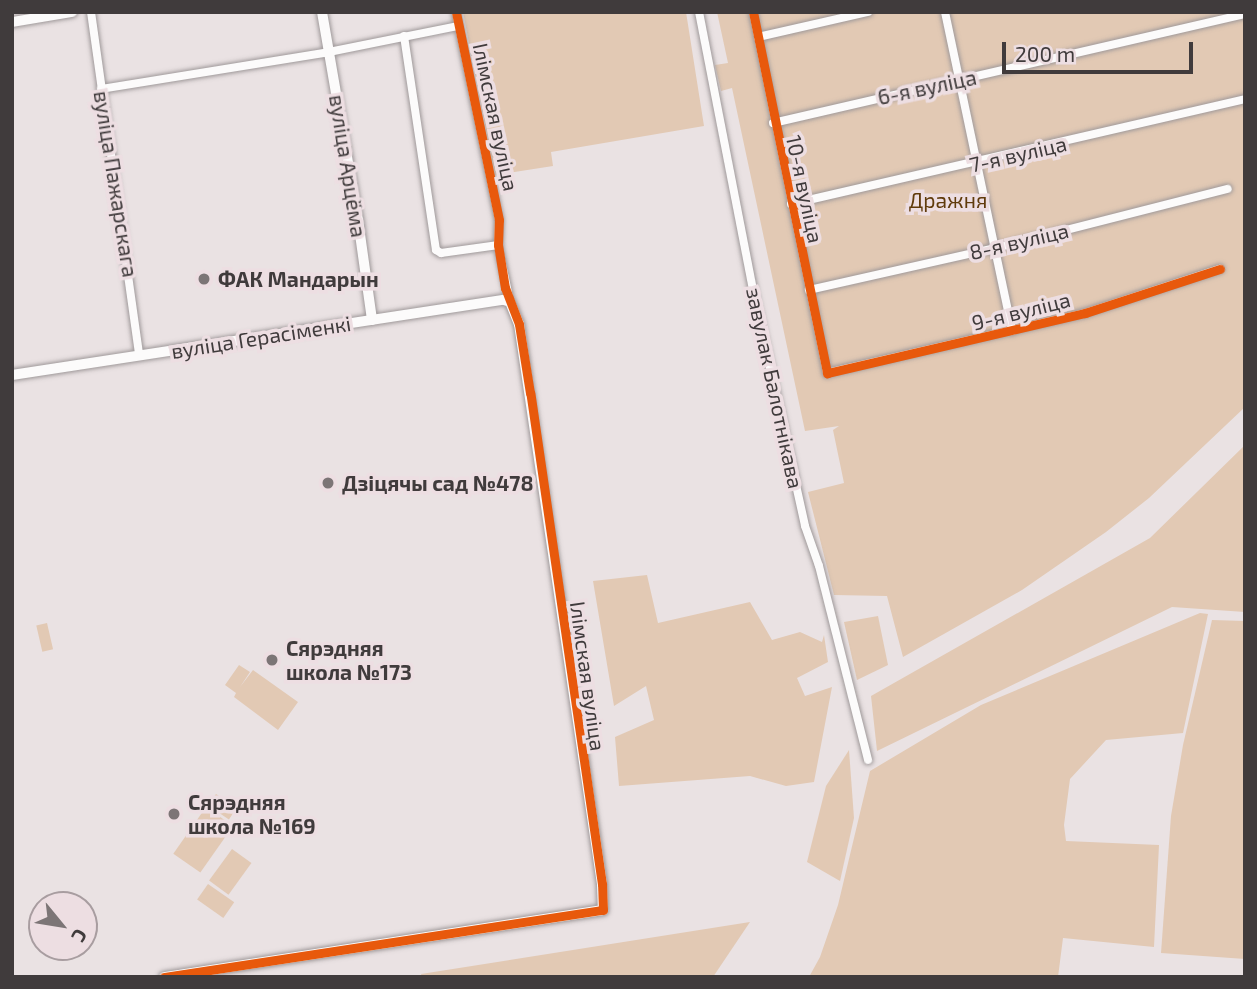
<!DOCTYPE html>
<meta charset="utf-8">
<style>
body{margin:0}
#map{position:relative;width:1257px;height:989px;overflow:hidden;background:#eae2e3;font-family:"Exo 2",sans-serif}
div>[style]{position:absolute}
.green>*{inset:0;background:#e2c9b4;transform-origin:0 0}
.roads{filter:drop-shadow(0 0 2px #9f999a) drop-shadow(0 0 2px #9f999a)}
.minor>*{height:8px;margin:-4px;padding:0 4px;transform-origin:4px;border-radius:4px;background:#fcfbfb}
.tertiary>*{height:10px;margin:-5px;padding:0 5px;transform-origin:5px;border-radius:5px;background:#fcfbfb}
.cycleway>*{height:9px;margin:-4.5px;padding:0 4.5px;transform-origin:4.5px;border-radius:4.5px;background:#e8590c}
.dots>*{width:19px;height:19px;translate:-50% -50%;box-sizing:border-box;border:4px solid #eddee2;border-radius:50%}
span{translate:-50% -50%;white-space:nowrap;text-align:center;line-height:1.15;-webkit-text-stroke:7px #eddee2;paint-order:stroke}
.street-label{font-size:21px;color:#403b3c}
.park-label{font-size:21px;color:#603b0c}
.poi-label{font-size:21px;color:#403b3c;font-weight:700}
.left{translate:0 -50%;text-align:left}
.frame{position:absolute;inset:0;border:14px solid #403b3c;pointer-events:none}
.north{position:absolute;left:28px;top:891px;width:70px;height:70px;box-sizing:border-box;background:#eddee2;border:2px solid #a89da0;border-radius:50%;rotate:120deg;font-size:19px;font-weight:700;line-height:28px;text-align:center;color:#403b3c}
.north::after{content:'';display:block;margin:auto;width:24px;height:32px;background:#7c7576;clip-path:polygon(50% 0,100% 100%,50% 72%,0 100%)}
.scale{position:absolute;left:1002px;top:42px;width:191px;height:32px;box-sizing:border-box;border:4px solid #403b3c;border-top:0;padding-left:9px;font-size:21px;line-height:24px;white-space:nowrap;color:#403b3c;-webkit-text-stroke:5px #eddee2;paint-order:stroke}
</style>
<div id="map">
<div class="green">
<i style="clip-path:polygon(463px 12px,686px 12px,704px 126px,551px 152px,553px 166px,495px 175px)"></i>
<i style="clip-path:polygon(717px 12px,1245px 12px,1245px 407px,1149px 498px,1106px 532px,1022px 590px,903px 657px,887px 596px,834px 595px,808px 492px,844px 483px,833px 430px,839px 426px,805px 431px,732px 88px,721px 91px,715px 65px,728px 63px)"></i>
<i style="clip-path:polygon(1245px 445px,1245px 612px,1172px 607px,877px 751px,871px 696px,1150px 538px)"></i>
<i style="clip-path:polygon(647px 575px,658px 623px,750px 602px,772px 640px,800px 632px,822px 642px,824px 635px,828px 662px,797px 678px,805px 696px,832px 687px,814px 782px,786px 786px,750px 776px,619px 786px,615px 737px,654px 720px,646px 686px,614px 706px,593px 581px)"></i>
<i style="clip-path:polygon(1200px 613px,1208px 614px,1183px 733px,1106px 740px,1070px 779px,1064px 825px,1066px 841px,1159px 845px,1154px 947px,1063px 938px,1058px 977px,809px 977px,820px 957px,838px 905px,870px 771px,981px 705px)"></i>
<i style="clip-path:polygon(878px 616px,888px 665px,857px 680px,844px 622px)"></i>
<i style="clip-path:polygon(1212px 620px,1245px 621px,1245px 959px,1161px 953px,1171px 816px,1183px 745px)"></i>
<i style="left:47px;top:623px;width:27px;height:11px;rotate:77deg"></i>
<i style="clip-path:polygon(239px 665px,250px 672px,240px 687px,253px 670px,298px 702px,278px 730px,234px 697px,236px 693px,225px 685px)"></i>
<i style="clip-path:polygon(849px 750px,854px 818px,840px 881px,807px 862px,826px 786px)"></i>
<i style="left:216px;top:794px;width:25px;height:14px;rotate:34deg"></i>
<i style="left:206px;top:807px;width:33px;height:57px;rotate:35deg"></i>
<i style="left:232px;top:849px;width:24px;height:39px;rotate:36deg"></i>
<i style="left:208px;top:884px;width:32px;height:19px;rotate:35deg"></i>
<i style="clip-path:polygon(750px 922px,713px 977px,422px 977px,421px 974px)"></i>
</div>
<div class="roads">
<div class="minor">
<i style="left:91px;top:12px;width:346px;rotate:82deg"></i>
<i style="left:456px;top:12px;width:212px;rotate:78.3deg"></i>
<i style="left:499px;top:220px;width:25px;rotate:92deg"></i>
<i style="left:498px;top:245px;width:58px;rotate:78.1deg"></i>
<i style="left:699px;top:12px;width:293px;rotate:79deg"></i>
<i style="left:755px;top:300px;width:231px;rotate:77.5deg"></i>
<i style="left:805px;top:526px;width:42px;rotate:70.7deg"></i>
<i style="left:819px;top:566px;width:200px;rotate:75.8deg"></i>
<i style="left:753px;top:12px;width:369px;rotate:78.4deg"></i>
<i style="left:827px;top:373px;width:265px;rotate:-13.1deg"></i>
<i style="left:1085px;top:313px;width:142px;rotate:-18.1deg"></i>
<i style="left:945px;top:12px;width:326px;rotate:78.1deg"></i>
<i style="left:404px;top:36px;width:216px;rotate:81.5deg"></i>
<i style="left:436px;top:250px;width:6px;rotate:31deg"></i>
<i style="left:441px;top:253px;width:58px;rotate:-8deg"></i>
<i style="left:758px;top:37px;width:113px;rotate:-12.8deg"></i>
<i style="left:101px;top:89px;width:231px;rotate:-9.2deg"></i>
<i style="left:329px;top:52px;width:132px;rotate:-11.4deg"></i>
<i style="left:773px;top:123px;width:484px;rotate:-13deg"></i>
<i style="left:791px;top:204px;width:466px;rotate:-13deg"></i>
<i style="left:809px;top:290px;width:192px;rotate:-12.7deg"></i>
<i style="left:996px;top:248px;width:239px;rotate:-14.3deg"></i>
</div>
<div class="tertiary">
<i style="left:322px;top:12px;width:211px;rotate:80.2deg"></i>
<i style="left:358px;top:220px;width:101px;rotate:82deg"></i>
<i style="left:12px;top:22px;width:61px;rotate:-9.5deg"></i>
<i style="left:12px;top:375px;width:498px;rotate:-8.7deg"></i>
<i style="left:504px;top:300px;width:6px;rotate:18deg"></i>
<i style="left:510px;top:302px;width:24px;rotate:68deg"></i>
<i style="left:519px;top:324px;width:566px;rotate:81.57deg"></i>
<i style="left:602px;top:884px;width:26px;rotate:88deg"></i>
<i style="left:603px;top:910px;width:444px;rotate:171.3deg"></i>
</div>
</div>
<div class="cycleway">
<i style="left:753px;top:12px;width:369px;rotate:78.4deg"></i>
<i style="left:827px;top:373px;width:265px;rotate:-13.1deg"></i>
<i style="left:1085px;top:313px;width:142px;rotate:-18.1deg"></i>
<i style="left:164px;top:977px;width:444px;rotate:-8.7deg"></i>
<i style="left:603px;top:910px;width:26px;rotate:-92deg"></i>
<i style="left:602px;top:884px;width:496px;rotate:-98.3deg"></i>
<i style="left:530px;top:393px;width:70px;rotate:-99.1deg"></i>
<i style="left:519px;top:324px;width:39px;rotate:-111deg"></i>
<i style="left:505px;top:288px;width:44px;rotate:-99.2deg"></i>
<i style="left:498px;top:245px;width:25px;rotate:-88deg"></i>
<i style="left:499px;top:220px;width:212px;rotate:-101.7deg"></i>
</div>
<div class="dots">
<i style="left:204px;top:279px;background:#7c7576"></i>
<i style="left:328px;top:483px;background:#7c7576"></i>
<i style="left:272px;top:660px;background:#7c7576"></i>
<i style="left:174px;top:814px;background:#7c7576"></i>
</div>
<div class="street-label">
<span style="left:927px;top:87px;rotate:-12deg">6-я вуліца</span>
<span style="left:496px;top:117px;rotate:78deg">Ілімская вуліца</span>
<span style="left:1018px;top:154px;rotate:-13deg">7-я вуліца</span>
<span style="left:348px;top:166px;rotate:81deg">вуліца Арцёма</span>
<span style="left:116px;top:184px;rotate:81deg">вуліца Пажарскага</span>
<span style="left:805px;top:189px;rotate:78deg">10-я вуліца</span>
<span style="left:1019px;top:241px;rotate:-13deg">8-я вуліца</span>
<span style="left:1021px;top:311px;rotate:-14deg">9-я вуліца</span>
<span style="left:261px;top:337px;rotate:-9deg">вуліца Герасіменкі</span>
<span style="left:775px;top:388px;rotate:78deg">завулак Балотнікава</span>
<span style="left:588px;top:676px;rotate:82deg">Ілімская вуліца</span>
</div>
<div class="park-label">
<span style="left:948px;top:200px">Дражня</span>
</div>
<div class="poi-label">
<span class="left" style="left:218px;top:279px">ФАК Мандарын</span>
<span class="left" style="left:342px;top:483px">Дзіцячы сад №478</span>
<span class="left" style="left:286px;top:660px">Сярэдняя<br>школа №173</span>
<span class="left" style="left:188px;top:814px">Сярэдняя<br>школа №169</span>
</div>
<div class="frame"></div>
<div class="north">С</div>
<div class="scale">200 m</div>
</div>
